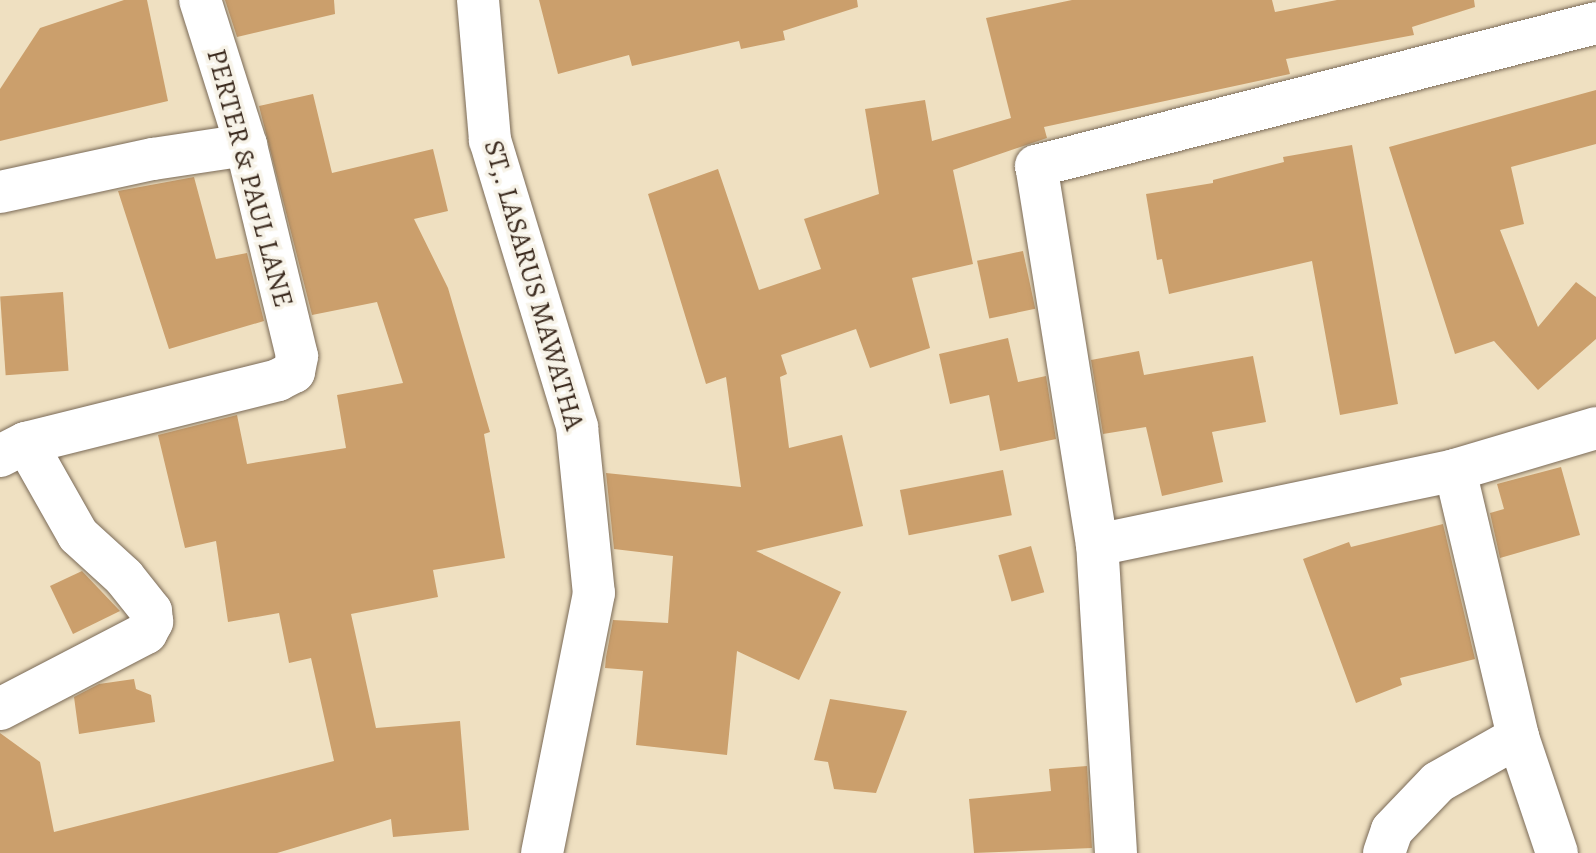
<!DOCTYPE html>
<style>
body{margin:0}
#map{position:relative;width:1596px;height:853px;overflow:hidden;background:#efe0c1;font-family:Alegreya,serif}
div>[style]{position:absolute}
.building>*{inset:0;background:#cb9f6c;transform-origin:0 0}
.roads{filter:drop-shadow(0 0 2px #7a6a57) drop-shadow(0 0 2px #7a6a57)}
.minor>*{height:42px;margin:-21px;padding:0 21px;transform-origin:21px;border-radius:21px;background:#fff}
span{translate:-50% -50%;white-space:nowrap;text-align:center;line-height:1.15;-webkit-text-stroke:7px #f7f3e8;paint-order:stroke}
.street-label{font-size:28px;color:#3b2a1e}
</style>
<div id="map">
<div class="building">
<i style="clip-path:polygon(124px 0,147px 0,168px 101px,0 141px,0 89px,40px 28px)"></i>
<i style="clip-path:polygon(225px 0,334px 0,335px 14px,237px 37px)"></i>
<i style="clip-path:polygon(539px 0,857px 0,858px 7px,783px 31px,785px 40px,741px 49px,739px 41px,632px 66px,629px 55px,558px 74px)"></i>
<i style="clip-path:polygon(1072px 0,1272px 0,1275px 12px,1337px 0,1474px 0,1475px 7px,1412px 27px,1414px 35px,1286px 59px,1290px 74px,1044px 127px,1047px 138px,953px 170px,973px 264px,912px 278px,930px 348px,870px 368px,856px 329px,781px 355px,787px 374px,780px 377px,789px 448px,842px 435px,863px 526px,756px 551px,841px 592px,799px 680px,737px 651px,727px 755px,636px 745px,643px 671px,605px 668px,606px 657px,613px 620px,668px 623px,673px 556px,614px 549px,606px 473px,741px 487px,726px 377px,706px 384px,648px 194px,718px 169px,759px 290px,821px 269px,804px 219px,879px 194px,865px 109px,925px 100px,932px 141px,1011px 118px,986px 18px)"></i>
<i style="clip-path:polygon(1596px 90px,1596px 144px,1511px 167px,1524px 224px,1500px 230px,1538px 327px,1576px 282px,1596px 297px,1596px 339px,1538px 390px,1494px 341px,1455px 354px,1389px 147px)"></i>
<i style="clip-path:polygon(313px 94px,332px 173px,433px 149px,448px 211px,414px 219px,448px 288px,490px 432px,484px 434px,505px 558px,433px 570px,438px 597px,351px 614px,376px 728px,460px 721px,469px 830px,393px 837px,391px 819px,277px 853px,0 853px,0 733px,40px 762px,54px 832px,334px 761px,311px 658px,289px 663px,279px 613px,228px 622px,216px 541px,185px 548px,158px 435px,237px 415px,247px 464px,346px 448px,337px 395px,403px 383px,377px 302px,312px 315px,259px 106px)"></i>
<i style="clip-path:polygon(1352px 145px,1398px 404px,1340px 415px,1312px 261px,1169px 294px,1162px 259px,1157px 260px,1146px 194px,1213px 183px,1213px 180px,1284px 162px,1283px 157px)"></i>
<i style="clip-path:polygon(194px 177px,216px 259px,247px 253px,264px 321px,169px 349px,118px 191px)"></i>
<i style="left:1023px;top:251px;width:59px;height:47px;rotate:78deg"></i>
<i style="left:63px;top:292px;width:79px;height:63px;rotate:86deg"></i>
<i style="clip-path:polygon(1008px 338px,1018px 382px,1046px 376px,1056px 439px,1000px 451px,989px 395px,950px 404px,939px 354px)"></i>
<i style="clip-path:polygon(1139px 351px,1144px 375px,1253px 356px,1266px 422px,1212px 432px,1223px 482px,1162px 496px,1146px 427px,1103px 434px,1091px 360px)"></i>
<i style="clip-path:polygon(1561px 467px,1580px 535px,1500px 558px,1490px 513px,1504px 509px,1497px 484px)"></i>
<i style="left:1003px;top:470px;width:46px;height:105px;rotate:79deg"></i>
<i style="clip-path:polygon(1443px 524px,1475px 659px,1400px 678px,1402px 685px,1356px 703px,1303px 559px,1349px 542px,1351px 547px)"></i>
<i style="left:1031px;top:546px;width:48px;height:34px;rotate:74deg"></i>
<i style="clip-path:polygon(82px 571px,120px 611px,73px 634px,50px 586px)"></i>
<i style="clip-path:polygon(134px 679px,136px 689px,151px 695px,155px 722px,79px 734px,74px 697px,99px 684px)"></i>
<i style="clip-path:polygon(830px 699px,907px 711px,876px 793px,834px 789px,828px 762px,814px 760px)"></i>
<i style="clip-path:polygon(1087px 766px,1092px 848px,974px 853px,969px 799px,1051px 791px,1049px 769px)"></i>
</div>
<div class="roads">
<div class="minor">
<i style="left:478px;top:0;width:141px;rotate:85.1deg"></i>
<i style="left:490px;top:140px;width:300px;rotate:73.1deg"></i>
<i style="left:577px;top:427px;width:167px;rotate:84.2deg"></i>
<i style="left:594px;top:593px;width:265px;rotate:101.3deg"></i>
<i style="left:0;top:192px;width:157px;rotate:-12.2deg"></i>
<i style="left:153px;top:159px;width:94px;rotate:-8.6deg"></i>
<i style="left:0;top:456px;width:29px;rotate:-27deg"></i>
<i style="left:26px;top:443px;width:260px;rotate:-14deg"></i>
<i style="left:278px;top:380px;width:18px;rotate:-27deg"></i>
<i style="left:294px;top:372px;width:16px;rotate:-79deg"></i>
<i style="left:297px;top:356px;width:217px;rotate:-103.6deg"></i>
<i style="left:246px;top:145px;width:152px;rotate:-107.6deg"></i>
<i style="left:1455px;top:470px;width:274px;rotate:76.7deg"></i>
<i style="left:1518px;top:737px;width:122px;rotate:71.4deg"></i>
<i style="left:1097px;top:545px;width:366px;rotate:-11.8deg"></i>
<i style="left:1455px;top:470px;width:147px;rotate:-16.6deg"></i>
<i style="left:0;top:709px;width:165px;rotate:-27.5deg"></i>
<i style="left:146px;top:633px;width:13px;rotate:-61deg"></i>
<i style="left:152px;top:622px;width:11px;rotate:-95deg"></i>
<i style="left:151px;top:611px;width:43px;rotate:-128.5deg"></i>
<i style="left:124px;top:577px;width:62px;rotate:-137.6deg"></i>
<i style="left:78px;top:535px;width:106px;rotate:-119.5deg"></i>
<i style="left:1116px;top:853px;width:309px;rotate:-93.5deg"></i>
<i style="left:1097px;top:545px;width:384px;rotate:-99.1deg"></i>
<i style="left:1036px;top:166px;width:578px;rotate:-14.32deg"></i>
<i style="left:1384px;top:853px;width:24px;rotate:-71deg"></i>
<i style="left:1392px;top:830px;width:66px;rotate:-46.2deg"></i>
<i style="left:1438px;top:782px;width:92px;rotate:-29.4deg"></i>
</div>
</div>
<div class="street-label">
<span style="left:250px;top:178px;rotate:75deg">PERTER &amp; PAUL LANE</span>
<span style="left:534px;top:285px;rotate:74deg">ST,. LASARUS MAWATHA</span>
</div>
</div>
